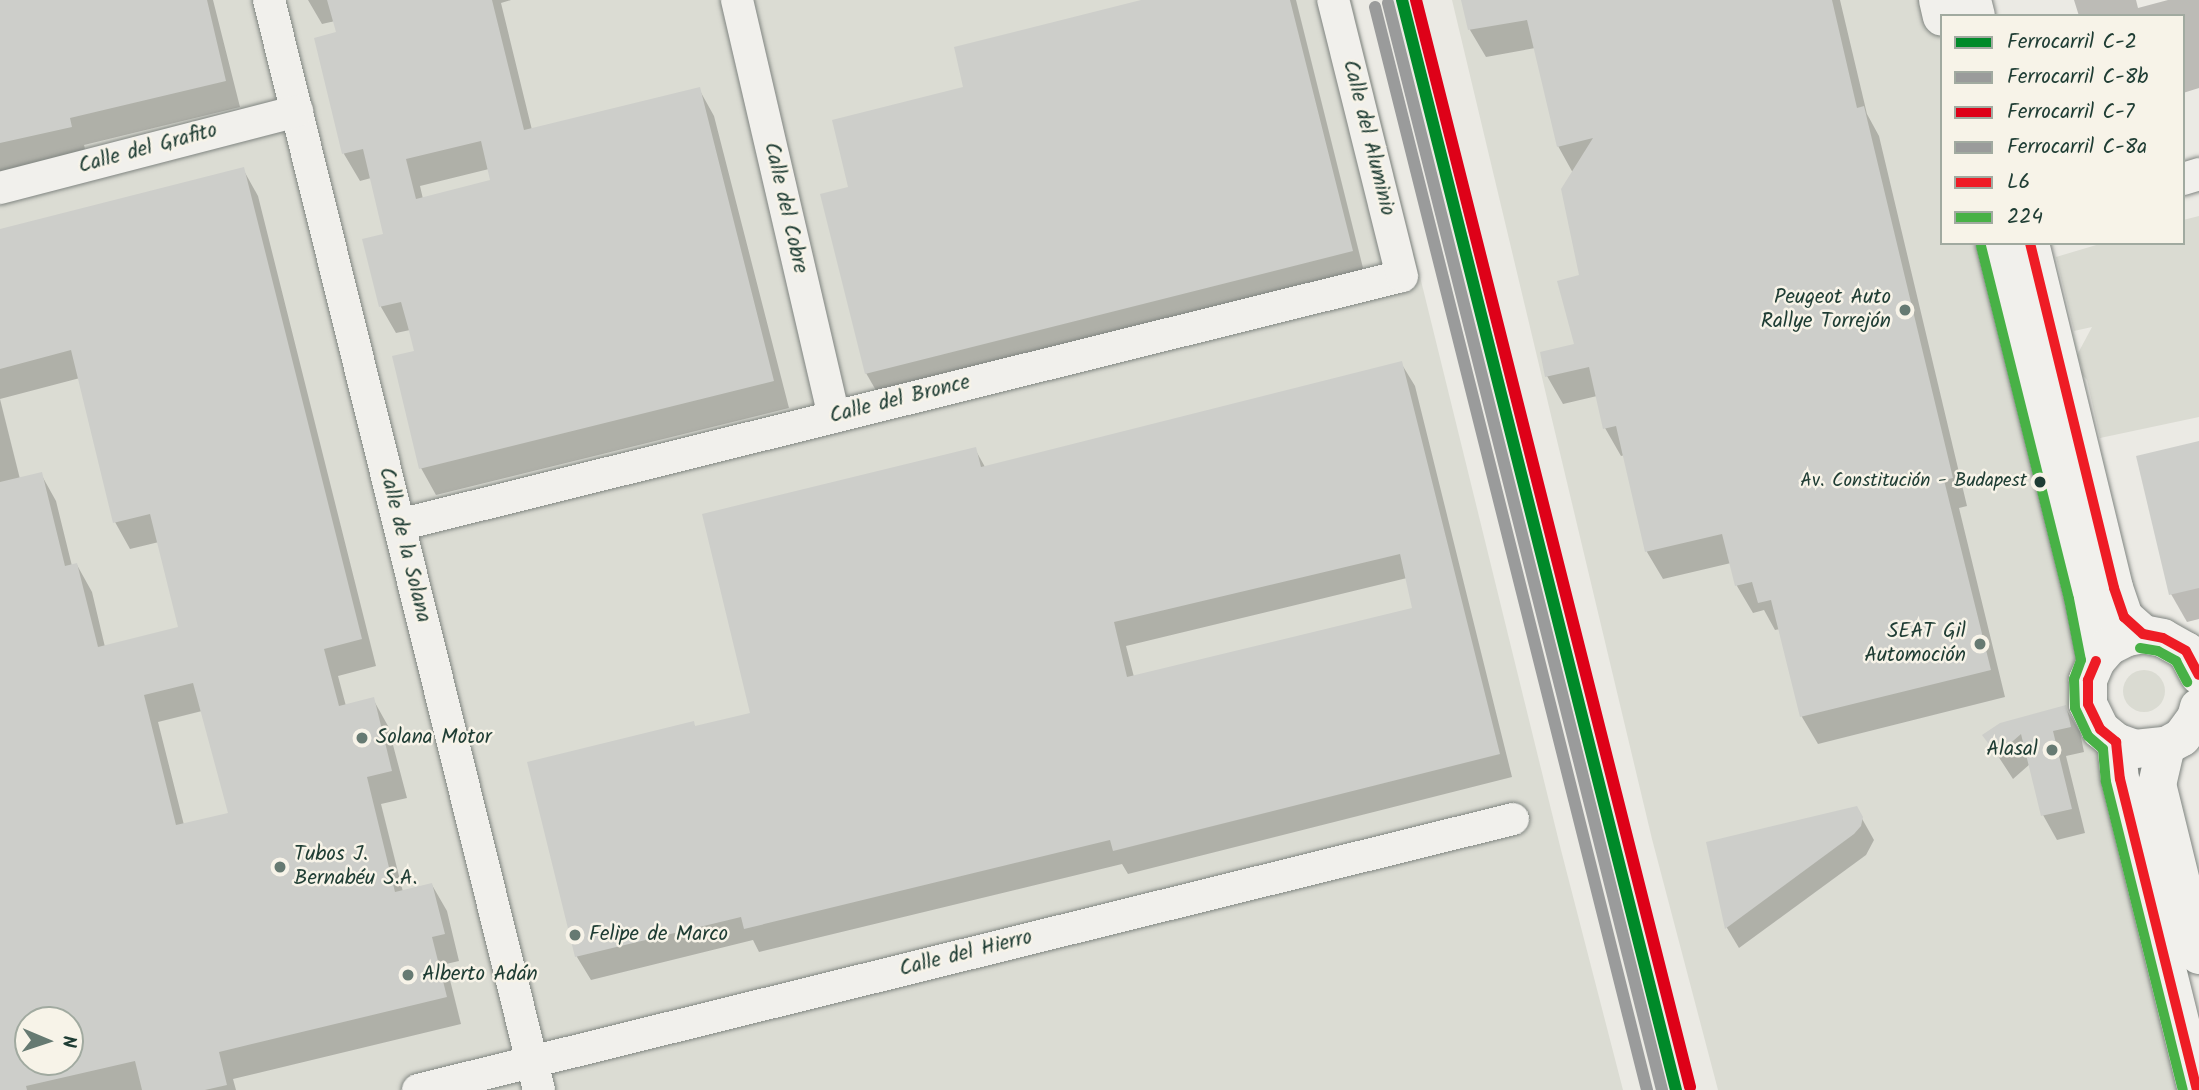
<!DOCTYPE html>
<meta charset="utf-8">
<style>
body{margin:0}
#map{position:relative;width:2199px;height:1090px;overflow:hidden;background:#ebeae4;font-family:Kalam,sans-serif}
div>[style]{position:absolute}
.built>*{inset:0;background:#dbdcd3}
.green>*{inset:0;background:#dadbd2}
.round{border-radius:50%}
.shadow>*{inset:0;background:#0003}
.building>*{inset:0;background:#cdceca}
.roads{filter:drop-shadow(0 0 2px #808581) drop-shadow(0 0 2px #808581)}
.minor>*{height:32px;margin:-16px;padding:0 16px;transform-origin:16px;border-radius:16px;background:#f1f0ec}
.major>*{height:38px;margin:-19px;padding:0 19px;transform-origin:19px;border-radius:19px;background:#f1f0ec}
.bus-1>*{height:10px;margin:-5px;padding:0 5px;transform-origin:5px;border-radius:5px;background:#ee1c25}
.bus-2>*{height:10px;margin:-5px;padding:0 5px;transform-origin:5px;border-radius:5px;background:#48b146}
.rail-1>*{height:12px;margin:-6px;padding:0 6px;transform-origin:6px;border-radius:6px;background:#008a29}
.rail-2>*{height:12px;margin:-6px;padding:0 6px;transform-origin:6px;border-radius:6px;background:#9a9b9b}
.rail-3>*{height:12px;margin:-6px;padding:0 6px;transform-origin:6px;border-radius:6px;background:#de0118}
.rail-4>*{height:12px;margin:-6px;padding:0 6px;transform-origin:6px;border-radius:6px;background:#9a9b9b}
.dots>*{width:19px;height:19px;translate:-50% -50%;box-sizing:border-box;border:4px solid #f7f3e8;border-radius:50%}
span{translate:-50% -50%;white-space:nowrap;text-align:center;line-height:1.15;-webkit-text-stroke:5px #f7f3e8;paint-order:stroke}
.bus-label{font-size:19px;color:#1f3d34}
.right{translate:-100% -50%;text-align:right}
.street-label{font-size:21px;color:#1f3d34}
.poi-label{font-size:21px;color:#1f3d34}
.left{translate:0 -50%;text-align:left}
.legend{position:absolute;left:1940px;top:14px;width:245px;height:231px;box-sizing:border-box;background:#f7f3e8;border:2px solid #a1aaa0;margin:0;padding:9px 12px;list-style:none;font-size:21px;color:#1f3d34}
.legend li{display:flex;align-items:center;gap:14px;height:35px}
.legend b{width:35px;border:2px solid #a1aaa0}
.north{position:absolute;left:14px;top:1006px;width:70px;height:70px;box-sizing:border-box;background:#f7f3e8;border:2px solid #a1aaa0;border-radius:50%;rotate:92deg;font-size:19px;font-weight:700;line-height:28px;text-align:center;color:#1f3d34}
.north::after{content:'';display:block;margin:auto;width:24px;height:32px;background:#667a72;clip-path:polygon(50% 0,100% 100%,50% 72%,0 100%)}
</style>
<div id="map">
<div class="built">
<i style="clip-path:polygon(evenodd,0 0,1352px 0,1561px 850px,1623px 1090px,0 1090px,0 0,28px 1020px,70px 1020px,70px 1062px,28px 1062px,28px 1020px)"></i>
<i style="clip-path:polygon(1452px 0,1938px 0,1942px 17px,1942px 243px,1995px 243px,2197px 1090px,1718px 1090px,1652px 839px)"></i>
</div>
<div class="green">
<i style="clip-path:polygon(2199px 216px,2199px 417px,2100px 438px,2087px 380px,2080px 372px,2082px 368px,2077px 355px,2092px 327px,2074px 331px,2056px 257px,2103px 243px,2183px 243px,2183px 220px)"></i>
<i class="round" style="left:2123px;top:670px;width:42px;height:42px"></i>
</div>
<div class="shadow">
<i style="clip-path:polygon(0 0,213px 0,240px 107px,84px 145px,86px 153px,0 174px)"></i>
<i style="clip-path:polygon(evenodd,308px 0,511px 0,501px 3px,532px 130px,699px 89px,714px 116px,789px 408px,436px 495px,421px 468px,416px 352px,410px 330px,396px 333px,381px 307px,385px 235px,371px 178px,360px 181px,344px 154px,316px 39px,338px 33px,335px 21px,322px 24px,308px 0,489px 169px,493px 182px,423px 199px,420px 186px,489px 169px)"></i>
<i style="clip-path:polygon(1148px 0,1296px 0,1364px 272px,878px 394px,866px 373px,850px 188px,965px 88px)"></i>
<i style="clip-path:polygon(1463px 0,1840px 0,1867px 114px,1879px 136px,1967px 506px,1959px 508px,2005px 697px,1818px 744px,1802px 717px,1780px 629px,1775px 630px,1764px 610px,1753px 613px,1737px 586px,1731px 563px,1663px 579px,1647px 552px,1625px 455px,1621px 456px,1605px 428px,1597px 396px,1563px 404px,1547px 376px,1576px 345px,1581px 277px,1573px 173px,1558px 146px,1535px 48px,1486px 57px,1470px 30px)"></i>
<i style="clip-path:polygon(2074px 0,2136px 0,2138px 8px,2168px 0,2199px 0,2199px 88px,2183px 93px,2183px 16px,2079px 16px)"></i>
<i style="clip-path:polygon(evenodd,243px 169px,258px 196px,376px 666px,338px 676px,346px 706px,373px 699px,388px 726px,407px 798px,381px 804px,403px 892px,432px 885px,447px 911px,459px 961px,446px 964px,461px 1024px,233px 1079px,236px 1090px,0 1090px,0 399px,20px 479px,41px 474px,56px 501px,72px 566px,77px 565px,92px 592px,105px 647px,180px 628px,159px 542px,130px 549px,115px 522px,80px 378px,0 399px,0 231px,243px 169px,202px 711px,231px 814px,184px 825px,158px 722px,202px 711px,243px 169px,28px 1020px,70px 1020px,70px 1062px,28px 1062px,28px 1020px)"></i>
<i style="clip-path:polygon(evenodd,1401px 363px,1415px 386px,1512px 777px,1128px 874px,1122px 864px,759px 952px,753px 940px,591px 980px,577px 957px,530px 763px,693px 723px,696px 728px,753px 714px,975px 449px,985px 467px,1401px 363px,1407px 578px,1415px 609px,1134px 677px,1126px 646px,1407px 578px)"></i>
<i style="clip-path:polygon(2199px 443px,2199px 619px,2187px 622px,2171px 594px)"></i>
<i style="clip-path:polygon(2065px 707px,2080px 732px,2084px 752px,2066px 756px,2085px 833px,2057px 840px,2043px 815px,2030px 764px,2013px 779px,1985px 736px)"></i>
<i style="clip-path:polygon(1856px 808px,1874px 840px,1866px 855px,1739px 948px,1727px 928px,1708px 844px)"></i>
</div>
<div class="building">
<i style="clip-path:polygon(0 0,207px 0,226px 81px,70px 118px,72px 127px,0 143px)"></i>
<i style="clip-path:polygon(evenodd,327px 0,492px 0,524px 130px,700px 87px,774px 381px,419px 469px,392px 356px,414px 351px,408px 327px,401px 302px,379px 307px,362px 239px,383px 234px,363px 149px,342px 154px,314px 38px,336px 32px,327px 0,481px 141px,490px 180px,416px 199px,406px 159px,481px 141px)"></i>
<i style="clip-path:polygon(1141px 0,1290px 0,1353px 251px,865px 374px,820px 194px,848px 187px,832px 120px,963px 87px,954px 47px)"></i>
<i style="clip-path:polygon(1461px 0,1832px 0,1857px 108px,1864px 106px,1953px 478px,1944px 480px,1991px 670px,1800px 717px,1771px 600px,1758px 603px,1752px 582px,1735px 586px,1722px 534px,1645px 552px,1616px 426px,1603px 429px,1589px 367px,1545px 377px,1540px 352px,1574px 344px,1557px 281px,1579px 275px,1561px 189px,1593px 138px,1557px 147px,1527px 20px,1468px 30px)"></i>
<i style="clip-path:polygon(evenodd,244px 167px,362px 639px,324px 649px,339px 706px,374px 697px,392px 771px,367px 777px,395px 892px,432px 883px,445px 934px,432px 937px,447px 997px,219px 1052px,227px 1085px,205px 1090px,142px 1090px,135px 1061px,26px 1086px,27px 1090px,0 1090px,0 482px,42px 472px,65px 566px,77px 563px,98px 647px,178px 627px,150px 514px,113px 523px,71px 350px,0 369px,0 229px,244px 167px,193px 683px,228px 813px,176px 825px,144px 695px,193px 683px,244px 167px,28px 1020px,70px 1020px,70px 1062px,28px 1062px,28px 1020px)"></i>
<i style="clip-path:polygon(evenodd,1402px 361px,1500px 754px,1113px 851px,1110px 840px,744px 929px,741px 917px,575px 957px,527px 762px,694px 721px,695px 726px,750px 713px,702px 514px,976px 447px,981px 467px,1402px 361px,1400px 554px,1412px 608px,1127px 677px,1114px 622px,1400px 554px)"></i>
<i style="clip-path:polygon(2199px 441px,2199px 588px,2169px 595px,2136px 456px)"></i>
<i style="clip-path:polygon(2066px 705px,2071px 727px,2053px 731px,2072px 809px,2041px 816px,2021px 734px,1997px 755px,1982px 735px,2000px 723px)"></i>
<i style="clip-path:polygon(1857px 806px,1863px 817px,1861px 826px,1854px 834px,1725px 929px,1706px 842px)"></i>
</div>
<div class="roads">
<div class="minor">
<i style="left:269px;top:0;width:1123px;rotate:76.09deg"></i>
<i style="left:737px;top:0;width:428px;rotate:76.9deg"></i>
<i style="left:2183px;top:179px;width:17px;rotate:-17deg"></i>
<i style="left:0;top:188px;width:307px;rotate:-14.5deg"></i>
<i style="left:399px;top:525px;width:1033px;rotate:-13.94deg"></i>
<i style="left:1402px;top:276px;width:284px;rotate:-104deg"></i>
<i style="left:418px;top:1090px;width:1128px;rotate:-13.9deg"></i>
</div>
<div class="major">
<i style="left:1938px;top:0;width:17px;rotate:77deg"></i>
<i style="left:1972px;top:0;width:16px;rotate:76deg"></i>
<i style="left:1995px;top:243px;width:364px;rotate:76deg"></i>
<i style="left:2083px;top:596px;width:66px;rotate:78.7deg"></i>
<i style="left:2030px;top:243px;width:355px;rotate:76.3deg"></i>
<i style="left:2114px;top:588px;width:31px;rotate:71deg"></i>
<i style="left:2124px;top:617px;width:25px;rotate:42deg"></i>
<i style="left:2199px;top:675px;width:27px;rotate:-118deg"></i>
<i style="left:2186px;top:651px;width:26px;rotate:-151deg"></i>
<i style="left:2163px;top:638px;width:20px;rotate:-169deg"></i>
<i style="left:2143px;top:634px;width:16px;rotate:169deg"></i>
<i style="left:2127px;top:637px;width:20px;rotate:153deg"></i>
<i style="left:2109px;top:646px;width:20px;rotate:131deg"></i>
<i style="left:2096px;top:661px;width:21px;rotate:113deg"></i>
<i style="left:2088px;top:680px;width:24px;rotate:90deg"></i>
<i style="left:2088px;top:704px;width:28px;rotate:64deg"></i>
<i style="left:2100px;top:729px;width:21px;rotate:39deg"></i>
<i style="left:2116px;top:742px;width:20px;rotate:20deg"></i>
<i style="left:2135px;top:749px;width:31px;rotate:-6deg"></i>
<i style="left:2166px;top:746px;width:18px;rotate:-29deg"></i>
<i style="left:2182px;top:737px;width:24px;rotate:-54deg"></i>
<i style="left:2196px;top:718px;width:11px;rotate:-75deg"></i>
<i style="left:2116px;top:742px;width:37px;rotate:84deg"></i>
<i style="left:2120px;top:779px;width:320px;rotate:76.1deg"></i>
<i style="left:2166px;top:746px;width:39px;rotate:103deg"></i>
<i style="left:2157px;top:784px;width:176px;rotate:76.2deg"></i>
</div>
</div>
<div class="bus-1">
<i style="left:2030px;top:243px;width:355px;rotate:76.3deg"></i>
<i style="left:2114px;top:588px;width:31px;rotate:71deg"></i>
<i style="left:2124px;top:617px;width:25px;rotate:42deg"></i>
<i style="left:2143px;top:634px;width:20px;rotate:11deg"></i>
<i style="left:2163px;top:638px;width:26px;rotate:29deg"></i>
<i style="left:2186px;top:651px;width:27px;rotate:62deg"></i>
<i style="left:2096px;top:661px;width:21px;rotate:113deg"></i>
<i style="left:2088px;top:680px;width:24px;rotate:90deg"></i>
<i style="left:2088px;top:704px;width:28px;rotate:64deg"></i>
<i style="left:2100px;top:729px;width:21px;rotate:39deg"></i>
<i style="left:2116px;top:742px;width:37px;rotate:84deg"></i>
<i style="left:2120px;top:779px;width:320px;rotate:76.1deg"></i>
</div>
<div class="bus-2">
<i style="left:1981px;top:246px;width:364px;rotate:76deg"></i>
<i style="left:2069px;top:599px;width:62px;rotate:78.9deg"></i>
<i style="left:2081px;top:660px;width:20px;rotate:110deg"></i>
<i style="left:2074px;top:679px;width:29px;rotate:88deg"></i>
<i style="left:2075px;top:708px;width:31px;rotate:65deg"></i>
<i style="left:2088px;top:736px;width:20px;rotate:41deg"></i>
<i style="left:2103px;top:749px;width:33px;rotate:85deg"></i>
<i style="left:2106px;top:782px;width:317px;rotate:76deg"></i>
<i style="left:2140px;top:648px;width:18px;rotate:9deg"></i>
<i style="left:2158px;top:651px;width:21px;rotate:29deg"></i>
<i style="left:2176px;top:661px;width:24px;rotate:62deg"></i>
</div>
<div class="rail-1">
<i style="left:1402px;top:0;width:1124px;rotate:75.89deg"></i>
</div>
<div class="rail-2">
<i style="left:1388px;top:3px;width:1121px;rotate:75.85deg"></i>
</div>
<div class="rail-3">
<i style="left:1416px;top:0;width:1121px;rotate:75.85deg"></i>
</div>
<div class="rail-4">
<i style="left:1375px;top:7px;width:1117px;rotate:75.9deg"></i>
</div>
<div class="dots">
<i style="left:1905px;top:310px;background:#667a72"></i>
<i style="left:2040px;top:482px;background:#1f3d34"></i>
<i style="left:1980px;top:644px;background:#667a72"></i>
<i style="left:362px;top:738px;background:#667a72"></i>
<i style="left:2052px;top:750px;background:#667a72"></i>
<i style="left:280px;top:867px;background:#667a72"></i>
<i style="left:575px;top:935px;background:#667a72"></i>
<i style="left:408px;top:975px;background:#667a72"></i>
</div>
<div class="bus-label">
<span class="right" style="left:2027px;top:482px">Av. Constitución - Budapest</span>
</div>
<div class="street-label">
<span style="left:1368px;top:138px;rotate:76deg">Calle del Aluminio</span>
<span style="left:148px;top:149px;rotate:-15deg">Calle del Grafito</span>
<span style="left:785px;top:208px;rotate:77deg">Calle del Cobre</span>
<span style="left:900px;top:400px;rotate:-14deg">Calle del Bronce</span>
<span style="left:404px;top:545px;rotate:76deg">Calle de la Solana</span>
<span style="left:966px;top:954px;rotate:-14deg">Calle del Hierro</span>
</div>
<div class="poi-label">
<span class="right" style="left:1891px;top:310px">Peugeot Auto<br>Rallye Torrejón</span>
<span class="right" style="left:1966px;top:644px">SEAT Gil<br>Automoción</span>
<span class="left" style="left:376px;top:738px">Solana Motor</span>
<span class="right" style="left:2038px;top:750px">Alasal</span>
<span class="left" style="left:294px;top:867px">Tubos J.<br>Bernabéu S.A.</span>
<span class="left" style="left:589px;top:935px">Felipe de Marco</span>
<span class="left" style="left:422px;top:975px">Alberto Adán</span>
</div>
<ul class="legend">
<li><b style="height:9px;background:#008a29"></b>Ferrocarril C-2</li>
<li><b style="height:9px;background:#9a9b9b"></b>Ferrocarril C-8b</li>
<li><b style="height:9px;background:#de0118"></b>Ferrocarril C-7</li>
<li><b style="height:9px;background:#9a9b9b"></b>Ferrocarril C-8a</li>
<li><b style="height:9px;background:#ee1c25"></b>L6</li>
<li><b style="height:9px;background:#48b146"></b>224</li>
</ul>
<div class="north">N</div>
</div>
